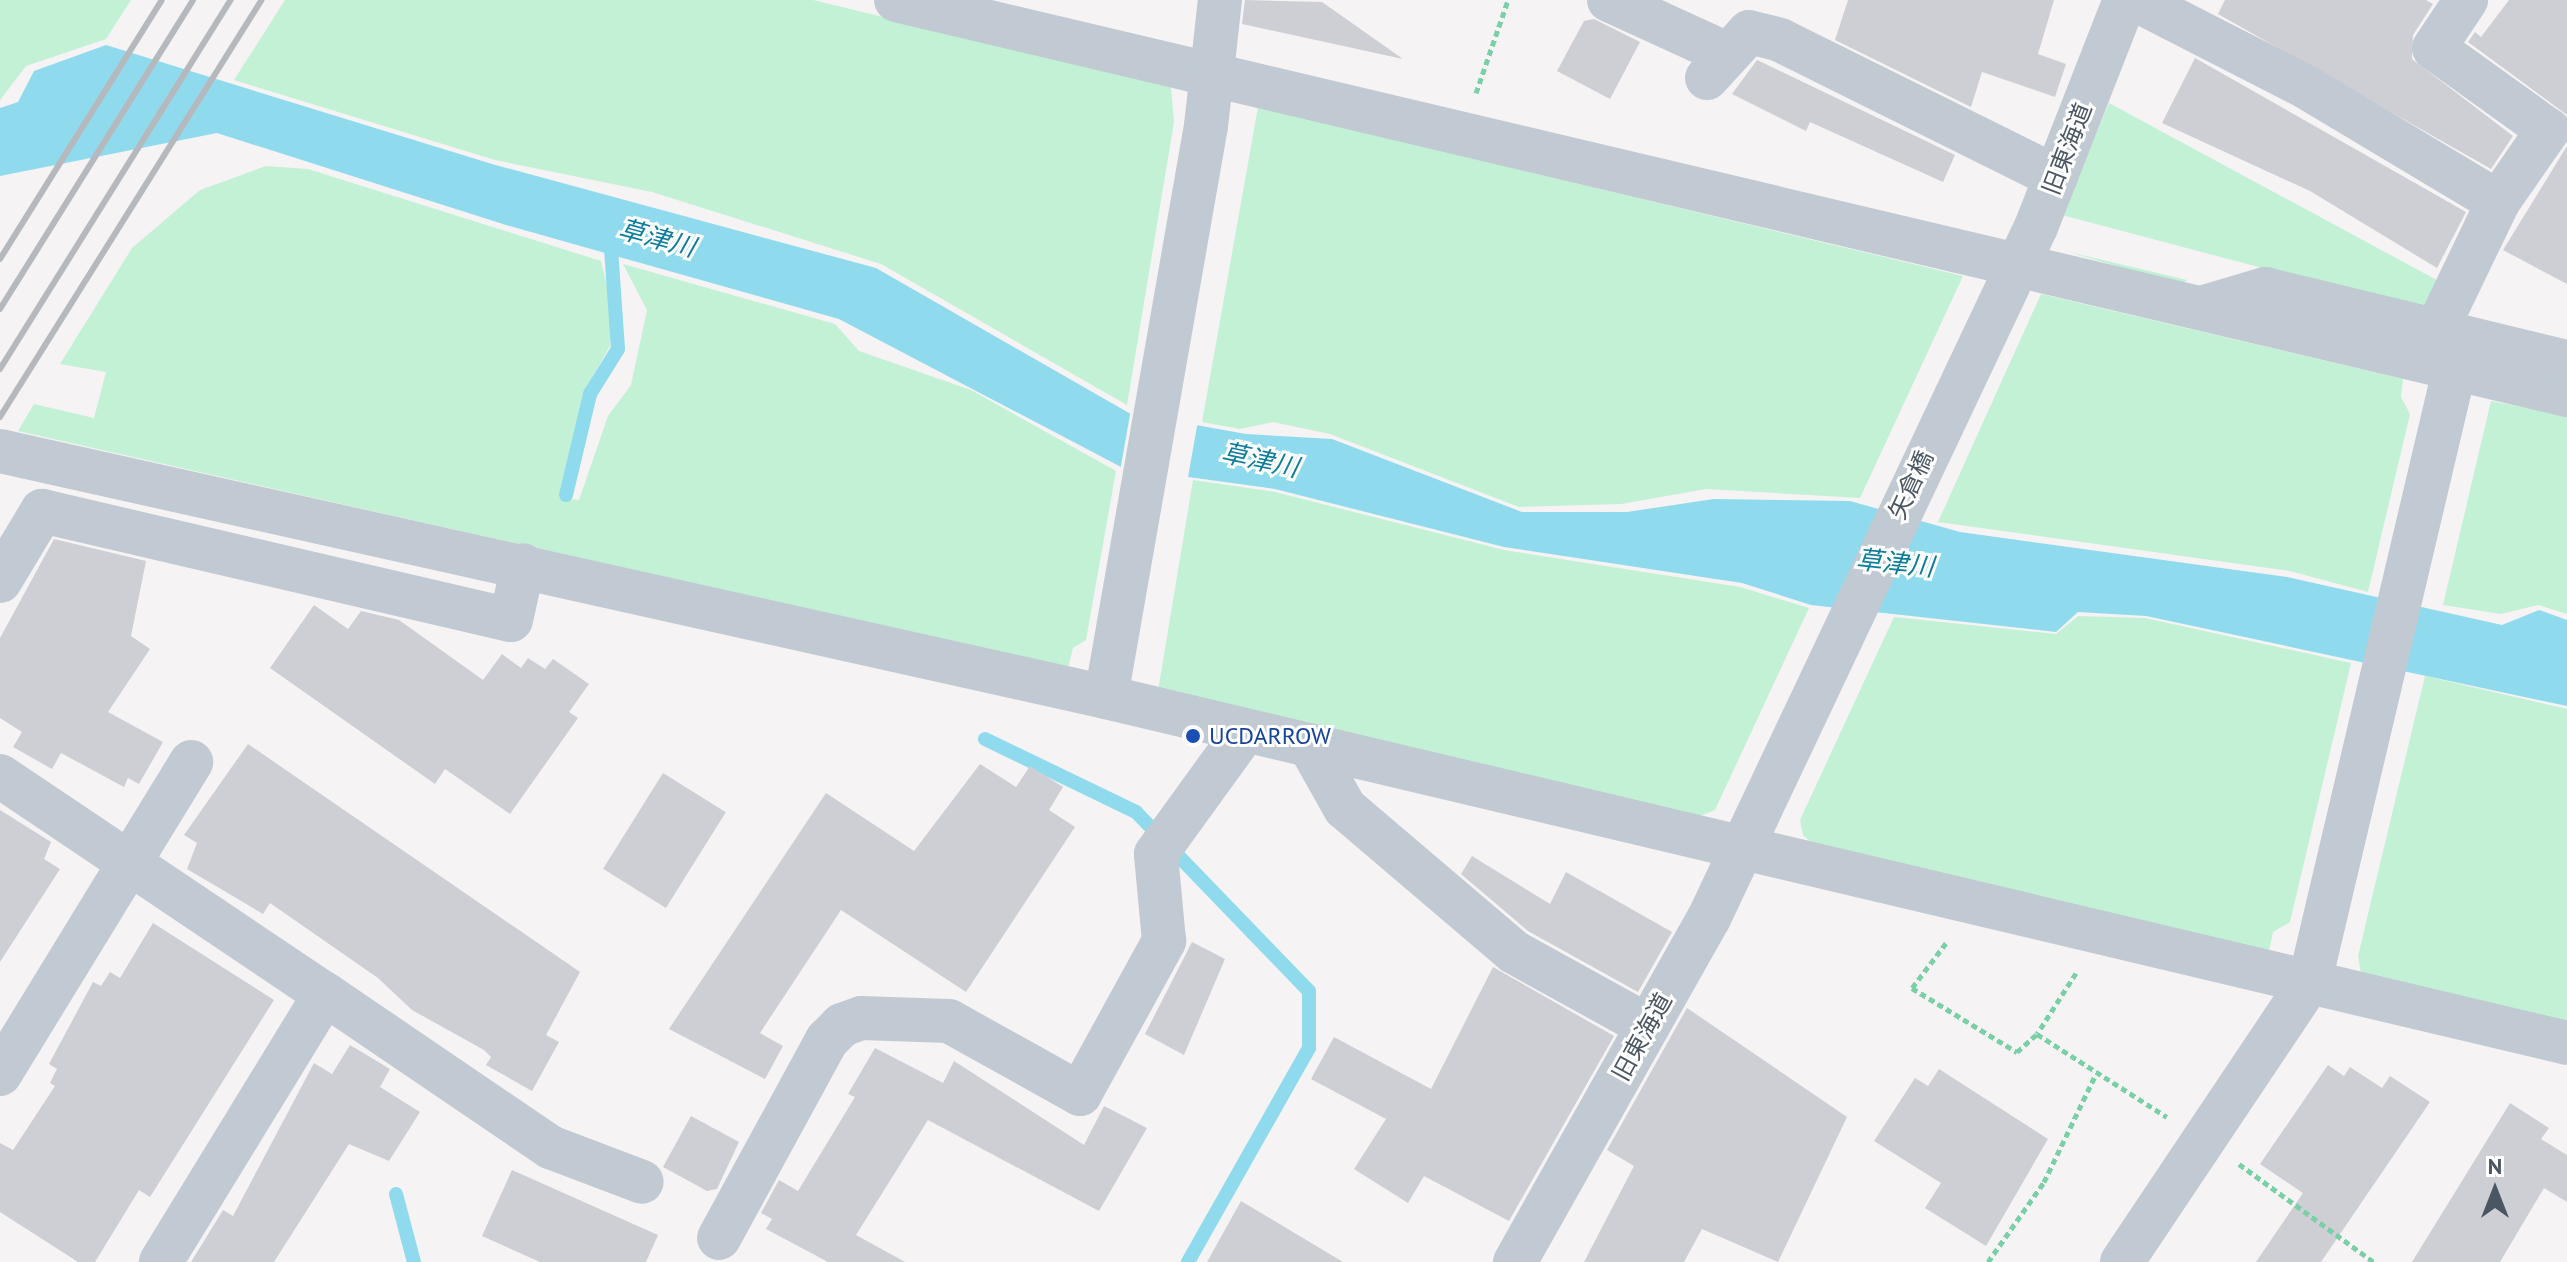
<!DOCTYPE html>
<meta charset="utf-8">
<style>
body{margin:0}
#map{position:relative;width:2567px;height:1262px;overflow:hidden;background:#f5f3f3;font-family:"PT Sans","Noto Sans JP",sans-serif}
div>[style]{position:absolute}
.green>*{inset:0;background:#c3f1d5}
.water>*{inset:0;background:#90daee}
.pier>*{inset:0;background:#f5f3f3;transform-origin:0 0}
.stream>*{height:14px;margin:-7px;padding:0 7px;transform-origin:7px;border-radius:7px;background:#90daee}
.building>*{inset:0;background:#cdcfd5;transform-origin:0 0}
.path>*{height:5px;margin-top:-2.5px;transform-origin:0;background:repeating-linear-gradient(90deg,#7ad0a6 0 6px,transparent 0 10px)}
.minor>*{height:44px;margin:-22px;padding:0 22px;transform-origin:22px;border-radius:22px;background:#c1cad2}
.rail>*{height:6px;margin:-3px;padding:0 3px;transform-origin:3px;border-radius:3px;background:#b5b8bd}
.dots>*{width:22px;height:22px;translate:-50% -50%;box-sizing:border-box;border:4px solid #fff;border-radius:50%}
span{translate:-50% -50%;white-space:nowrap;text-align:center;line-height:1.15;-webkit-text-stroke:6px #fff;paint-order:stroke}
.street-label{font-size:24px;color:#4a5661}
.transit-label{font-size:24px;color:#164399}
.left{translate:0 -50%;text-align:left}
.water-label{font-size:26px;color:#0c7c9b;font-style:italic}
.north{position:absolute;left:2455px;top:1150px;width:80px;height:80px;-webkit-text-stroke:6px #fff;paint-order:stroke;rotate:0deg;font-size:22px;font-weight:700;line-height:32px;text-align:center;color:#4a5661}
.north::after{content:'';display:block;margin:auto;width:28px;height:36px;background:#4a5661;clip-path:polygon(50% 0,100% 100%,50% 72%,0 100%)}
</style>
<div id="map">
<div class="green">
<i style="clip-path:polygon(0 0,131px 0,106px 39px,26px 66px,0 100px)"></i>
<i style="clip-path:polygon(285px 0,813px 0,1171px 87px,1174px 122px,1127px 405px,881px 264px,652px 192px,495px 160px,234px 80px)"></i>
<i style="clip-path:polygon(2109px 103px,2446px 285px,2432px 313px,2062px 215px)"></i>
<i style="clip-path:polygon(1258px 107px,1963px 276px,1860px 498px,1706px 489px,1621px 504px,1519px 507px,1330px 434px,1273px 422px,1240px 429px,1202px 422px)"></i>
<i style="clip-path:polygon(266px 166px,308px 169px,601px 261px,613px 310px,610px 346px,585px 390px,559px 498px,579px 500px,608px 416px,631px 385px,647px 310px,623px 264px,835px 324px,859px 351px,971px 390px,1116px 471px,1086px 640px,1073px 648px,1068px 668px,18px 431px,34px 404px,94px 418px,106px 372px,60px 364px,132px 248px,200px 190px)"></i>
<i style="clip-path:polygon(2069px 252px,2187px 280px,2180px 285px)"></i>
<i style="clip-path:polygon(2041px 294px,2403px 379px,2401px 397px,2410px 414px,2368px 592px,2290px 571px,1938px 522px)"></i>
<i style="clip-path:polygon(2491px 401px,2567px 416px,2567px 614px,2538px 605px,2501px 614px,2443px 605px)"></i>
<i style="clip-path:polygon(1193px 480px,1275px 492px,1504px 550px,1740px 587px,1809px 608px,1715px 810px,1695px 818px,1158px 691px)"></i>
<i style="clip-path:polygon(2078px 616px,2145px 618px,2351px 663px,2290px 922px,2273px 932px,2269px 951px,1812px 843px,1803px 835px,1800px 820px,1894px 617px,2056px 634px)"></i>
<i style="clip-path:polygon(2425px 676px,2567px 709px,2567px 1022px,2361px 974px,2358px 956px)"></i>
</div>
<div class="water">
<i style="clip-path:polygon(106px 45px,492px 164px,876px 268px,1129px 413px,1246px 434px,1332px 439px,1522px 512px,1627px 512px,1714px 499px,1850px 501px,1960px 532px,2287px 577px,2502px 625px,2539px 610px,2567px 620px,2567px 706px,2146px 616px,2078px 612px,2056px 632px,1811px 605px,1742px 583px,1504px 547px,1275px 489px,1123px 468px,839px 319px,506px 225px,217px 133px,0 176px,0 108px,18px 102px,34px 71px)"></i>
</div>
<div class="pier">
<i style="left:1131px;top:409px;width:68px;height:63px;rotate:10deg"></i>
</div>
<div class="stream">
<i style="left:566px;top:495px;width:104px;rotate:-76.6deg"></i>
<i style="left:590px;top:394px;width:53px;rotate:-58.1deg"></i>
<i style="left:618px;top:349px;width:113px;rotate:-94deg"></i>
<i style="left:985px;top:739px;width:168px;rotate:25.8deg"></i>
<i style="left:1136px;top:812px;width:249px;rotate:46deg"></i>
<i style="left:1309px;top:991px;width:57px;rotate:90deg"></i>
<i style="left:1309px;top:1048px;width:246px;rotate:119.5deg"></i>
<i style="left:396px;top:1194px;width:70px;rotate:75.2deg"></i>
</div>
<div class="building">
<i style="clip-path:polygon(1245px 0,1322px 2px,1403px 59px,1242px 24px)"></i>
<i style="clip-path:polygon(1848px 0,2054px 0,2038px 54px,2066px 64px,2055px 97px,1982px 72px,1971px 107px,1835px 40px)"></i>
<i style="clip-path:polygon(2225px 0,2426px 0,2433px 4px,2413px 35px,2412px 59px,2513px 136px,2491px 169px,2218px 14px)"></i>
<i style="clip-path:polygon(2509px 0,2567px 0,2567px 115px,2468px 42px,2475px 32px,2481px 37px)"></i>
<i style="clip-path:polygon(1594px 19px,1640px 42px,1610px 99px,1557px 71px,1584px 21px)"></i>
<i style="clip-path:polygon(2195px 58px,2466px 212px,2437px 268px,2310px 191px,2162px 123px)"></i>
<i style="clip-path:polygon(1757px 60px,1955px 155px,1943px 182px,1810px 122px,1806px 131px,1732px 94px)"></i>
<i style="clip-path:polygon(2567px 146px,2567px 284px,2503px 250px)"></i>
<i style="clip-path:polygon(54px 539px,146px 561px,131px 636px,150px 649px,108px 712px,163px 742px,139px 784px,128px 778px,124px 787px,61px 753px,52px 769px,13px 747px,22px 732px,0 718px,0 638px)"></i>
<i style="clip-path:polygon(314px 605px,348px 629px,361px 611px,399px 620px,483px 680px,502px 654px,521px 668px,528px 658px,545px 669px,553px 659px,589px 684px,569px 712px,578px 718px,510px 814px,445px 769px,435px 784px,270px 668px)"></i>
<i style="clip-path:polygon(248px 744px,580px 972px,546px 1035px,559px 1042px,532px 1091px,486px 1065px,491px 1057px,484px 1050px,412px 1010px,378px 978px,270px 903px,263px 914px,187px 869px,197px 843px,184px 835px)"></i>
<i style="clip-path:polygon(980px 764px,1016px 787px,1030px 766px,1063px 787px,1049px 810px,1075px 827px,966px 992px,841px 910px,760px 1033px,783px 1046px,765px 1079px,669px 1029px,826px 793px,914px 851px)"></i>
<i style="left:663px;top:773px;width:74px;height:113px;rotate:32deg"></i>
<i style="clip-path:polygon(0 810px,51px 842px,44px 859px,60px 869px,0 962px)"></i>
<i style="clip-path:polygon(1472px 856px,1550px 904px,1566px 872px,1672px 932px,1638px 992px,1528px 931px,1461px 874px)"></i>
<i style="clip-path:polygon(153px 923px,274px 1000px,150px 1197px,139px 1190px,95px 1262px,78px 1262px,0 1212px,0 1143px,13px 1150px,55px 1086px,50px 1083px,57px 1069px,49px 1064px,93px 982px,101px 986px,110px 972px,120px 978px)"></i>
<i style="clip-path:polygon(1192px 942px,1225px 959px,1184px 1055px,1145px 1034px)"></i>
<i style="clip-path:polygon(1493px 967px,1614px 1036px,1509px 1221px,1424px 1176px,1408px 1203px,1354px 1169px,1386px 1119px,1311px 1079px,1334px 1037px,1431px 1089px)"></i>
<i style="clip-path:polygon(1687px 1008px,1847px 1117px,1778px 1262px,1702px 1229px,1684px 1262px,1584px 1262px,1634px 1166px,1607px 1150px)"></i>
<i style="clip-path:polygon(350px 1045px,390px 1069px,380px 1087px,420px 1112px,389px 1161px,349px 1144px,274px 1262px,191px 1262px,223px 1210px,233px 1216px,314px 1063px,332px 1074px)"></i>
<i style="clip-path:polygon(875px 1048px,943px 1083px,954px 1061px,1084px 1145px,1104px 1106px,1147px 1128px,1099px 1211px,928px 1120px,856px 1235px,905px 1262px,828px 1262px,766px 1229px,772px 1219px,761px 1213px,779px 1180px,798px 1191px,855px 1097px,848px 1094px)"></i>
<i style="clip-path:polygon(2328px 1065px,2344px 1076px,2350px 1067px,2382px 1088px,2390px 1076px,2430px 1102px,2321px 1262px,2256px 1262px,2303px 1193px,2260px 1164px)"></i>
<i style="clip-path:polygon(1939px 1069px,2048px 1139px,1986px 1246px,1925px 1208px,1941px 1183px,1874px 1141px,1915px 1078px,1928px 1086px)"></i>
<i style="clip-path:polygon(2510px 1103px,2549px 1128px,2541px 1139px,2567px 1155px,2567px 1202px,2544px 1188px,2500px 1262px,2412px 1262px)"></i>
<i style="clip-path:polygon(691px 1116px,739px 1142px,717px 1189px,707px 1191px,663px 1167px)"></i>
<i style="clip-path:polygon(512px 1170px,658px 1235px,646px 1262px,540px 1262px,482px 1236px)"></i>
<i style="clip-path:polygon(1241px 1201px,1343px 1262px,1207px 1262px)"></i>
</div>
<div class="path">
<i style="left:1476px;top:93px;width:98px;rotate:-71deg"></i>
<i style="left:1946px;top:943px;width:56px;rotate:127.1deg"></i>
<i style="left:1912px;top:988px;width:123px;rotate:31.4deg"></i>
<i style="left:2017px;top:1052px;width:27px;rotate:-42deg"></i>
<i style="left:2076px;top:973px;width:72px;rotate:122.6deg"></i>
<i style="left:2037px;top:1034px;width:154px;rotate:32.6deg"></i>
<i style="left:2239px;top:1164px;width:167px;rotate:36deg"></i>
<i style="left:1988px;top:1262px;width:98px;rotate:-55deg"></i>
<i style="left:2044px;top:1182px;width:118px;rotate:-64.3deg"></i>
</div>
<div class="minor">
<i style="left:896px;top:0;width:1717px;rotate:13.3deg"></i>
<i style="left:1609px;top:0;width:130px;rotate:24.6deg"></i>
<i style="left:2136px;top:0;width:191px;rotate:27.1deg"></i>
<i style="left:2306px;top:87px;width:224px;rotate:30.9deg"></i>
<i style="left:1707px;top:78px;width:62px;rotate:-47.6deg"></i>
<i style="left:1749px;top:32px;width:32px;rotate:14deg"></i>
<i style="left:1780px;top:40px;width:308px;rotate:26.4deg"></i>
<i style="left:2204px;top:307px;width:64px;rotate:-16.4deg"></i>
<i style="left:2265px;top:289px;width:311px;rotate:13.6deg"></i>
<i style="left:2436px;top:331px;width:143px;rotate:-64.3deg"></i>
<i style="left:2498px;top:202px;width:88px;rotate:-55.2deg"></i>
<i style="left:2548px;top:130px;width:140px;rotate:-144.3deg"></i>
<i style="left:2434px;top:48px;width:58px;rotate:-56.3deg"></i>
<i style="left:0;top:451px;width:1133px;rotate:12.54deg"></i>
<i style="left:1106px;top:697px;width:1501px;rotate:13.32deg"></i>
<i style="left:0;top:581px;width:82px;rotate:-59deg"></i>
<i style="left:42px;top:511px;width:481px;rotate:13.1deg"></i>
<i style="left:511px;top:620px;width:56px;rotate:-77.7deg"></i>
<i style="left:1106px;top:697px;width:580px;rotate:-80.07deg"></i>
<i style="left:1206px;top:126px;width:127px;rotate:-83.7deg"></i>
<i style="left:1310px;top:746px;width:71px;rotate:60.6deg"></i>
<i style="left:1345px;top:808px;width:222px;rotate:40.4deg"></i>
<i style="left:1514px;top:952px;width:153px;rotate:28.9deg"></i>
<i style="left:0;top:776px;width:391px;rotate:33.9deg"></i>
<i style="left:325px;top:994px;width:314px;rotate:121.5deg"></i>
<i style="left:325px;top:994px;width:272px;rotate:34.2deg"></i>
<i style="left:550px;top:1147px;width:98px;rotate:20.8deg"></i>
<i style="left:0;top:1074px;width:366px;rotate:-58.5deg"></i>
<i style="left:719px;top:1238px;width:226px;rotate:-61.4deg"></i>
<i style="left:827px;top:1040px;width:21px;rotate:-45deg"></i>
<i style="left:842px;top:1025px;width:20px;rotate:-20deg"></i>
<i style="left:861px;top:1018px;width:88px;rotate:2deg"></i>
<i style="left:949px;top:1021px;width:150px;rotate:29.1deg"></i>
<i style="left:1080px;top:1094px;width:175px;rotate:-61.2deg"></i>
<i style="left:1164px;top:941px;width:87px;rotate:-95.3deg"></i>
<i style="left:1156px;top:854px;width:152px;rotate:-54.1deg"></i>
<i style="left:1515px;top:1262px;width:395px;rotate:-60.6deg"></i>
<i style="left:1709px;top:918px;width:764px;rotate:-64.68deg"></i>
<i style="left:2036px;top:227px;width:244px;rotate:-68.6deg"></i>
<i style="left:2122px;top:1262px;width:338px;rotate:-56.2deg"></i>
<i style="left:2310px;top:981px;width:631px;rotate:-76.71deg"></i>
</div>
<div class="rail">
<i style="left:0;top:259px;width:305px;rotate:-58deg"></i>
<i style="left:0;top:309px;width:364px;rotate:-58deg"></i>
<i style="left:0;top:369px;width:435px;rotate:-58deg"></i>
<i style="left:0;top:417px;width:492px;rotate:-57.9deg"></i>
</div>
<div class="dots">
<i style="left:1193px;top:736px;background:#1a4fb4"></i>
</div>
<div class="street-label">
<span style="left:2067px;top:149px;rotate:-69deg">旧東海道</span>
<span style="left:1911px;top:485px;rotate:-65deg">矢倉橋</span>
<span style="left:1642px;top:1037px;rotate:-61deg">旧東海道</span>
</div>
<div class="transit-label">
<span class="left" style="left:1209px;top:736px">UCDARROW</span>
</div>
<div class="water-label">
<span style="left:657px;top:238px;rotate:15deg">草津川</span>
<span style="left:1260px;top:460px;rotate:12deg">草津川</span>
<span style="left:1895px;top:563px;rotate:6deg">草津川</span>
</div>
<div class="north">N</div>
</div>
